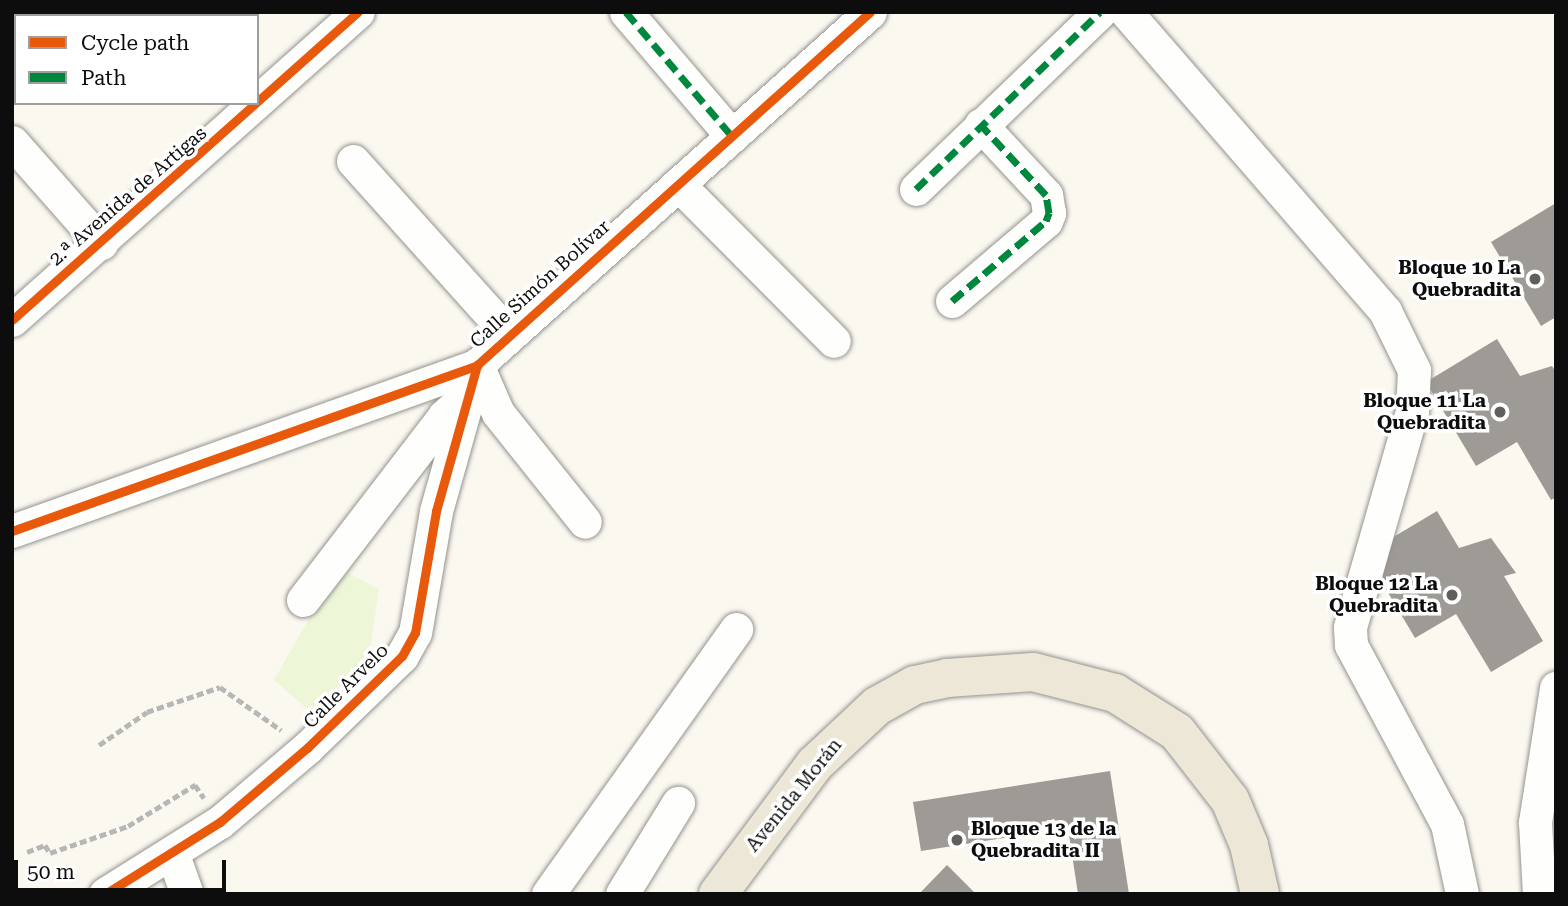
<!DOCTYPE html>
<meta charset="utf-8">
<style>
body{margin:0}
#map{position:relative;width:1568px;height:906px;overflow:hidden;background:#fbf8f0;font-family:"Roboto Serif",serif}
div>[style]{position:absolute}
.pitch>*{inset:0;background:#eef6d8}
.building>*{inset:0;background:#9e9a96}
.path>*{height:4.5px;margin-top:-2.25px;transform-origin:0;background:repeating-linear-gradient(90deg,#b8b7b6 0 7px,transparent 0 10.5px)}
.roads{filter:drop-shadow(0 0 2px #94938f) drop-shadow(0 0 2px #94938f)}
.minor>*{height:33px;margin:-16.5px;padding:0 16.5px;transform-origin:16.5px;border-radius:16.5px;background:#fefefd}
.major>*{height:38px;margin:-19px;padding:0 19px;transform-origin:19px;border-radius:19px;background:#ede7d7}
.quiet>*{height:7px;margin-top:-3.5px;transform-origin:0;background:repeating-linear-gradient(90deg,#00873e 0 14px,transparent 0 21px)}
.cycleway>*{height:9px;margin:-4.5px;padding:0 4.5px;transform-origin:4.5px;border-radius:4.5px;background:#e8590c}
.dots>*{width:19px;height:19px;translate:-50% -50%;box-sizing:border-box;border:4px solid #fff;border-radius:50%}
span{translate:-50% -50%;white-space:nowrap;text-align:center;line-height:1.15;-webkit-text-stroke:7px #fff;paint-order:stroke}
.street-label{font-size:19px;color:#0d0d0d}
.poi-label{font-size:19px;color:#0d0d0d;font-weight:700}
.right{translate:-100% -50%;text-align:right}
.left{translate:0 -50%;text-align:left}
.frame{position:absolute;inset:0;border:14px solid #0d0d0d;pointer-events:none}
.legend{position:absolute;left:14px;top:14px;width:245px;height:91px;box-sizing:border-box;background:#fff;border:2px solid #9e9e9e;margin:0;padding:9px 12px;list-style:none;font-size:21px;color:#0d0d0d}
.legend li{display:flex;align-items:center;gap:14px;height:35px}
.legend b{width:35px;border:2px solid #9e9e9e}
.scale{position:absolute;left:14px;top:860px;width:212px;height:32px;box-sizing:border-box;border:4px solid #0d0d0d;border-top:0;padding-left:9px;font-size:21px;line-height:24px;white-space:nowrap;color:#0d0d0d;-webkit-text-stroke:5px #fff;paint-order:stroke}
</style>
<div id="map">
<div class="pitch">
<i style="clip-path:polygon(338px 568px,379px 589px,370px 650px,313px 714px,274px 680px)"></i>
</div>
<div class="building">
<i style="clip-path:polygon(1556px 203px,1556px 317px,1541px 326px,1491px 242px)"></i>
<i style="clip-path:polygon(1497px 339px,1520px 376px,1552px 366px,1556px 372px,1556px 497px,1551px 500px,1517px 442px,1476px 466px,1426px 382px)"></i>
<i style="clip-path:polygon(1437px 511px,1459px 548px,1491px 538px,1516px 573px,1504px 576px,1543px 641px,1491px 672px,1456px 614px,1415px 638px,1365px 554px)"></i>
<i style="clip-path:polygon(1110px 771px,1129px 894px,1078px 894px,1068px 828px,921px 851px,913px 802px)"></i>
<i style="clip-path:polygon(947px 865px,976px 894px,919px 894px)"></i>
</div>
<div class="path">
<i style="left:99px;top:745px;width:58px;rotate:-34.5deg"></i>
<i style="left:147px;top:712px;width:77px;rotate:-18.9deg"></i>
<i style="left:220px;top:687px;width:75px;rotate:35.2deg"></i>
<i style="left:27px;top:852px;width:19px;rotate:-21deg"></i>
<i style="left:45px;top:845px;width:9px;rotate:58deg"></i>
<i style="left:50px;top:853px;width:83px;rotate:-19.1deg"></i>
<i style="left:128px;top:826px;width:79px;rotate:-31.5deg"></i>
<i style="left:195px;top:785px;width:16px;rotate:55deg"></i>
</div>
<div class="roads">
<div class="minor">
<i style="left:141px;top:12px;width:5px;rotate:53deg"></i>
<i style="left:626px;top:12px;width:163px;rotate:49.5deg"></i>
<i style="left:1126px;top:12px;width:396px;rotate:49.1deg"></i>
<i style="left:1385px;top:311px;width:66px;rotate:63.8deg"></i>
<i style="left:1414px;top:370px;width:41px;rotate:92.8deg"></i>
<i style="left:1412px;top:411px;width:225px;rotate:106deg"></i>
<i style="left:1350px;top:627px;width:18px;rotate:87deg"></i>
<i style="left:1351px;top:645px;width:203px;rotate:61.8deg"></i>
<i style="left:1447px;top:824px;width:72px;rotate:77.9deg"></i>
<i style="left:12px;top:142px;width:135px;rotate:48.6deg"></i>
<i style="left:353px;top:161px;width:232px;rotate:48.1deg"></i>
<i style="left:678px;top:184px;width:221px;rotate:45.2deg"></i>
<i style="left:916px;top:189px;width:255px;rotate:-43.9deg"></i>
<i style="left:952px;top:301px;width:123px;rotate:-40.4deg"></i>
<i style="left:1046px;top:221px;width:9px;rotate:-69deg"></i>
<i style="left:1049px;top:213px;width:18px;rotate:-99deg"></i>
<i style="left:1046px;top:195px;width:96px;rotate:-132.9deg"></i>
<i style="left:12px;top:320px;width:463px;rotate:-41.7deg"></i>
<i style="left:477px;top:365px;width:52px;rotate:66.4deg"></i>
<i style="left:498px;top:413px;width:139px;rotate:51.4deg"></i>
<i style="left:12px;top:531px;width:494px;rotate:-19.6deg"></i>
<i style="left:477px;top:365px;width:528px;rotate:-41.93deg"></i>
<i style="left:303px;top:600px;width:232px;rotate:-52.5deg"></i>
<i style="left:444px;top:416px;width:28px;rotate:-42deg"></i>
<i style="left:173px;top:855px;width:41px;rotate:70.3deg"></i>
<i style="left:105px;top:894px;width:136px;rotate:-32.1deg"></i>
<i style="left:220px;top:822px;width:114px;rotate:-40.4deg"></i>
<i style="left:307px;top:748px;width:132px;rotate:-44.1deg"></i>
<i style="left:402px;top:656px;width:26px;rotate:-61deg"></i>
<i style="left:415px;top:633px;width:124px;rotate:-80.2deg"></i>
<i style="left:436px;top:511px;width:152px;rotate:-74.3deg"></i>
<i style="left:548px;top:894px;width:325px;rotate:-54.6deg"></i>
<i style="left:622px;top:894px;width:107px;rotate:-58.4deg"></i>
<i style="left:1539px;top:894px;width:72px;rotate:-93.2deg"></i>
<i style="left:1535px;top:822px;width:136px;rotate:-81.1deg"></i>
</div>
<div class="major">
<i style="left:718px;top:894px;width:162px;rotate:-53.3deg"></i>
<i style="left:815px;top:764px;width:85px;rotate:-43.1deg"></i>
<i style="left:877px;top:706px;width:43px;rotate:-28.9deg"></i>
<i style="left:915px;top:685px;width:33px;rotate:-12deg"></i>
<i style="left:947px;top:678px;width:86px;rotate:-4deg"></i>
<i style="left:1033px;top:672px;width:85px;rotate:14.4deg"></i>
<i style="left:1115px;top:693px;width:73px;rotate:32.2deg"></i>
<i style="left:1177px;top:732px;width:86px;rotate:52.1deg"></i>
<i style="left:1230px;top:800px;width:49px;rotate:67.1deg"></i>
<i style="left:1249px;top:845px;width:50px;rotate:77.3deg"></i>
</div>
</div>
<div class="quiet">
<i style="left:626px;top:12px;width:163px;rotate:49.5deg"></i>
<i style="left:916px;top:189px;width:255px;rotate:-43.9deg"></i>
<i style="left:952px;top:301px;width:123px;rotate:-40.4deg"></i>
<i style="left:1046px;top:221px;width:9px;rotate:-69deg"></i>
<i style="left:1049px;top:213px;width:18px;rotate:-99deg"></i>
<i style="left:1046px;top:195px;width:96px;rotate:-132.9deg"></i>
</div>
<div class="cycleway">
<i style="left:12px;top:320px;width:463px;rotate:-41.7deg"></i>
<i style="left:12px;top:531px;width:494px;rotate:-19.6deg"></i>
<i style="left:477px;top:365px;width:528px;rotate:-41.93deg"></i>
<i style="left:105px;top:894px;width:136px;rotate:-32.1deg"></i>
<i style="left:220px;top:822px;width:114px;rotate:-40.4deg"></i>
<i style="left:307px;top:748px;width:132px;rotate:-44.1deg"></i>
<i style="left:402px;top:656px;width:26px;rotate:-61deg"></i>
<i style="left:415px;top:633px;width:124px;rotate:-80.2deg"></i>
<i style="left:436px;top:511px;width:152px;rotate:-74.3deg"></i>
</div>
<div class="dots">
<i style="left:1535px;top:279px;background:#605f5c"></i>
<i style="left:1500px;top:412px;background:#605f5c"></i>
<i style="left:1452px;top:595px;background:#605f5c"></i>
<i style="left:957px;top:840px;background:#605f5c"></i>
</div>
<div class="street-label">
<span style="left:128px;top:196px;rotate:-41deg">2.ª Avenida de Artigas</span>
<span style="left:540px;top:284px;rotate:-42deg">Calle Simón Bolívar</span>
<span style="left:346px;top:686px;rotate:-45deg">Calle Arvelo</span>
<span style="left:794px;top:795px;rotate:-51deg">Avenida Morán</span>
</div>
<div class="poi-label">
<span class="right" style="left:1521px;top:279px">Bloque 10 La<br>Quebradita</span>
<span class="right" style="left:1486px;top:412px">Bloque 11 La<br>Quebradita</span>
<span class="right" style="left:1438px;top:595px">Bloque 12 La<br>Quebradita</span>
<span class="left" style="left:971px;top:840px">Bloque 13 de la<br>Quebradita II</span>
</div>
<div class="frame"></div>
<ul class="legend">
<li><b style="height:9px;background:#e8590c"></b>Cycle path</li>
<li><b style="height:9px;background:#00873e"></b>Path</li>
</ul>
<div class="scale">50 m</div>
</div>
